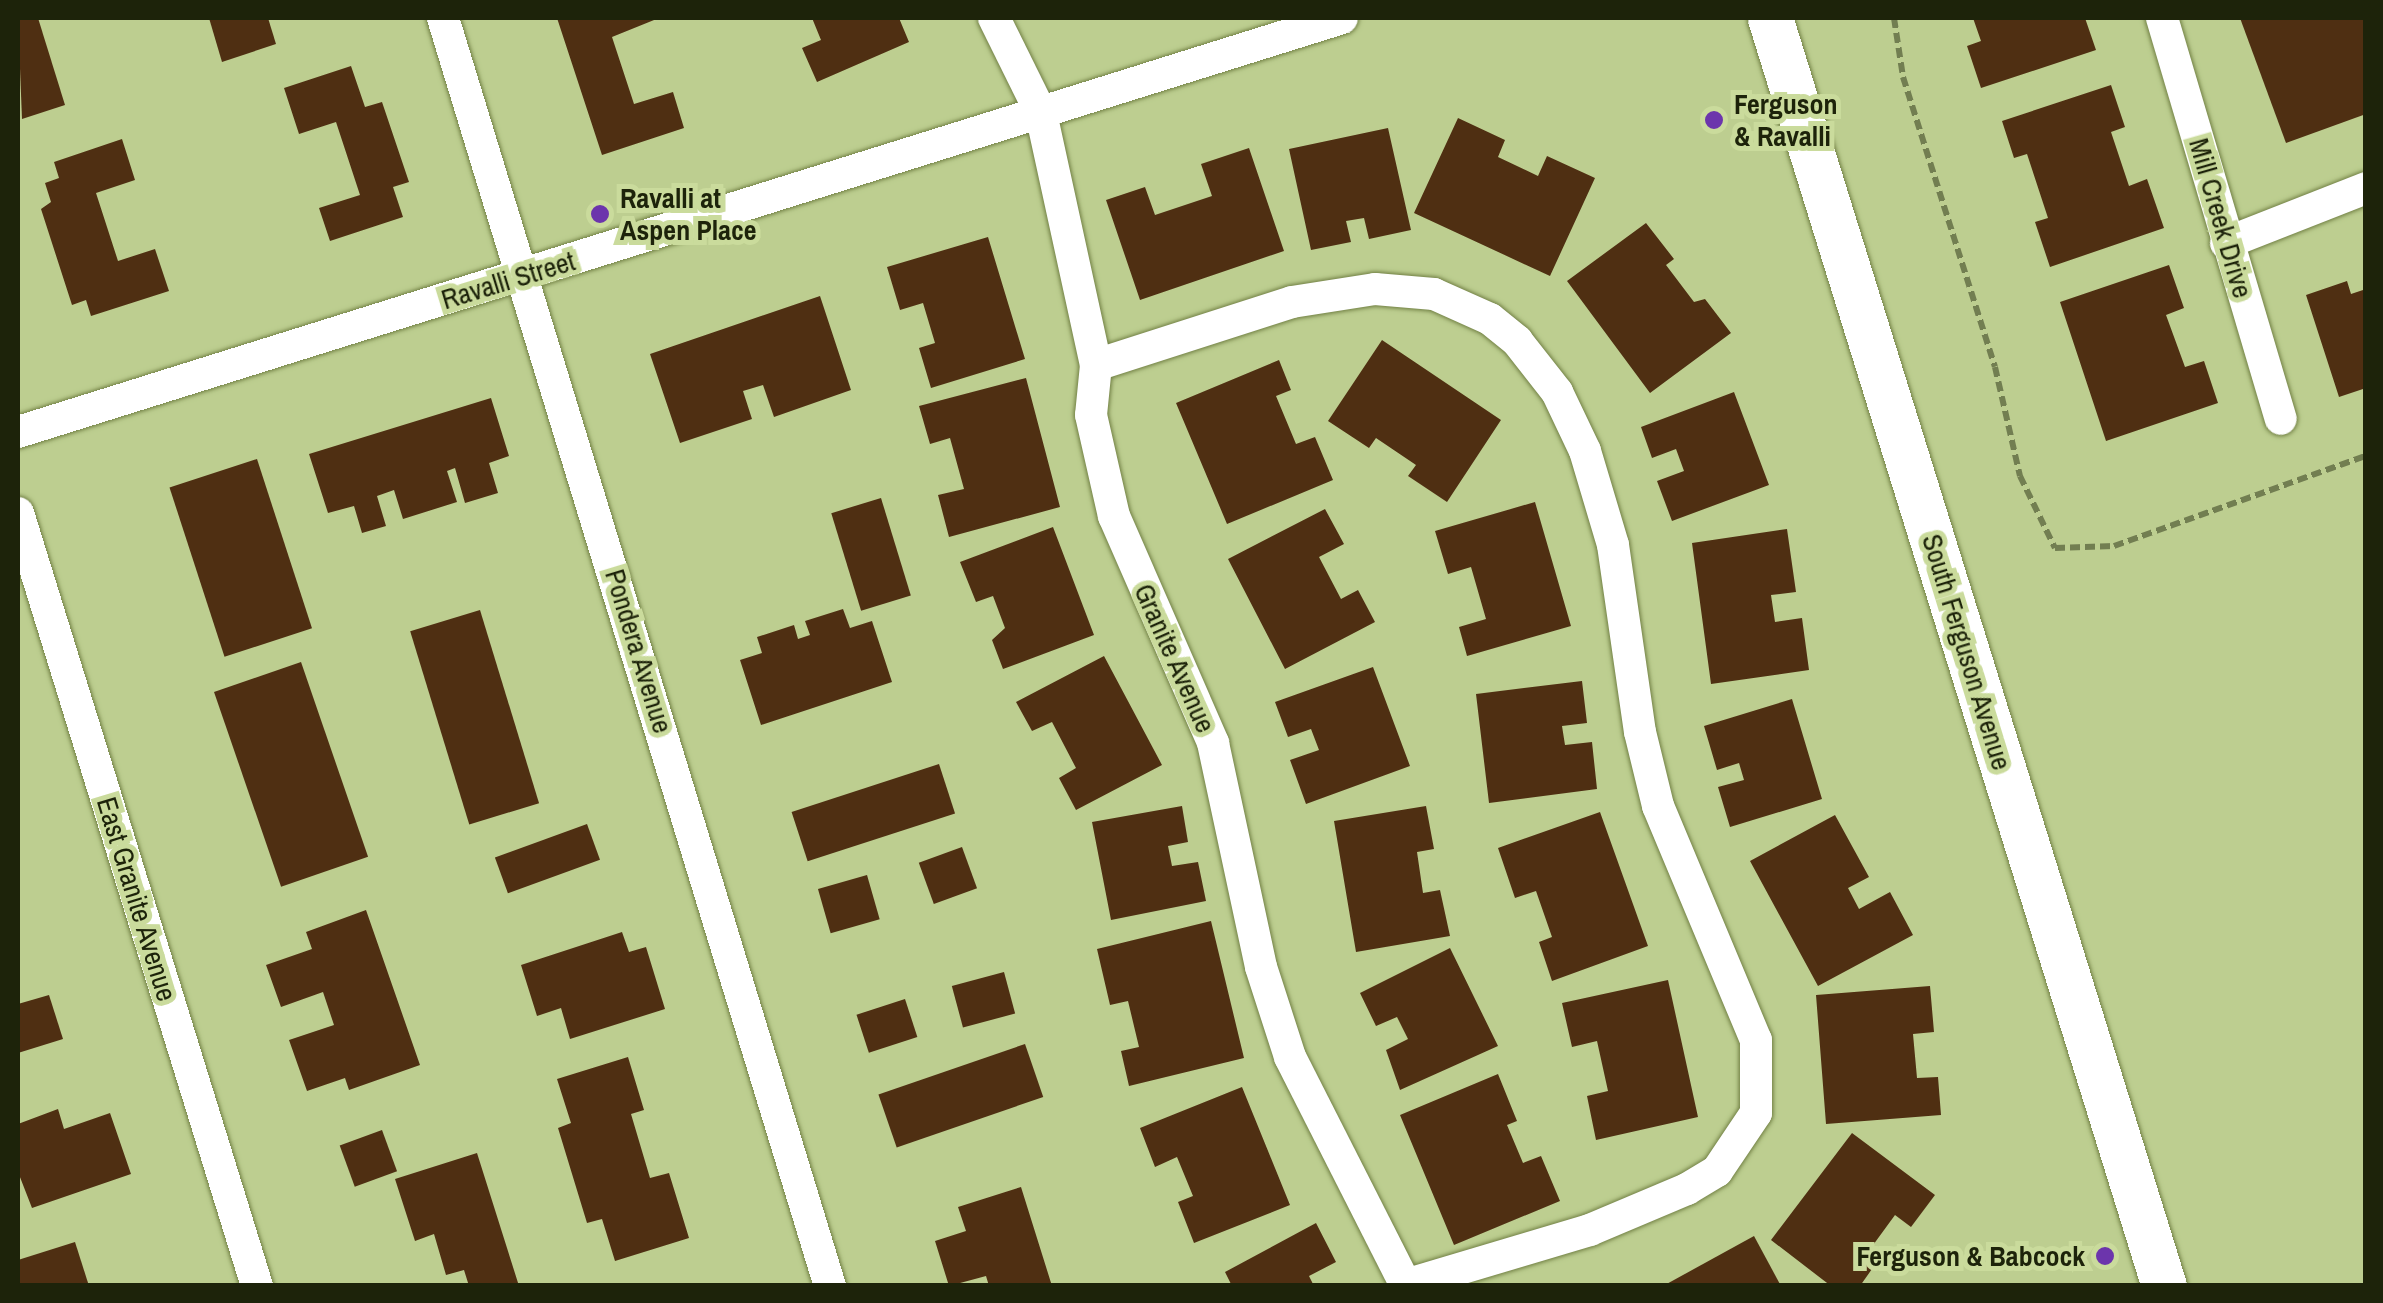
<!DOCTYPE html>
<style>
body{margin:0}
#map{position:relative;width:2383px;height:1303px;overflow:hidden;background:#bdce90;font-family:"Archivo Narrow",sans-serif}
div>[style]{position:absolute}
.building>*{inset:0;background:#4f2f12;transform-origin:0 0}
.path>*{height:6px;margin-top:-3px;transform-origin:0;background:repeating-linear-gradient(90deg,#727e51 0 10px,transparent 0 15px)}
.roads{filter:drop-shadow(0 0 2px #728145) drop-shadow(0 0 2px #728145)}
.street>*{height:32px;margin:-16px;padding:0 16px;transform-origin:16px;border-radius:16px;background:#fff}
.secondary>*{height:45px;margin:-22.5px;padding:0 22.5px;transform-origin:22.5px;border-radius:22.5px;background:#fff}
.dots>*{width:28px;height:28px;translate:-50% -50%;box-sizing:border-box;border:5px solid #cadb9c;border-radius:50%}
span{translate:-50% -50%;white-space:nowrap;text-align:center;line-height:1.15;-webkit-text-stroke:10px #cadb9c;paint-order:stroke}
.poi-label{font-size:28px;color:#1d230a;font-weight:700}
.left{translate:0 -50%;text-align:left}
.right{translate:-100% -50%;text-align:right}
.street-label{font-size:28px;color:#1d230a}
.frame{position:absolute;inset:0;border:20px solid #1d230a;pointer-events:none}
</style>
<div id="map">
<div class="building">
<i style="clip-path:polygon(18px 18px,38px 18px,65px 105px,22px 119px)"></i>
<i style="clip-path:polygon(209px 18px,268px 18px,276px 44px,222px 62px)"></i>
<i style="clip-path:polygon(557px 18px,659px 18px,612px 37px,634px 104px,673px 92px,684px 128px,602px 155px)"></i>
<i style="clip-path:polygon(812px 18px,899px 18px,909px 42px,817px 82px,802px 48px,821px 40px)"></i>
<i style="clip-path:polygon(1973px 18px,2085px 18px,2096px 50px,1981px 88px,1967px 46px,1981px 41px)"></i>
<i style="clip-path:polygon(2240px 18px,2366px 18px,2366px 114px,2286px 143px)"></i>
<i style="clip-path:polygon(351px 66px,365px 107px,382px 102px,409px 182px,393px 187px,403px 217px,330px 241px,319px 208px,360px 195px,336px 122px,299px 134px,284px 88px)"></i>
<i style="clip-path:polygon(2111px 85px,2125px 127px,2111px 132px,2129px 186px,2147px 179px,2164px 228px,2050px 267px,2035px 222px,2048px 218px,2027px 154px,2014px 158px,2002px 121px)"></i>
<i style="clip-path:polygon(1458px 118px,1505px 140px,1498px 157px,1538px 176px,1547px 156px,1595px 178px,1550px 276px,1414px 213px)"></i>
<i style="clip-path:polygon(1388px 128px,1411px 230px,1369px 239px,1364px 218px,1346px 221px,1351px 242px,1311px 250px,1289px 149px)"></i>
<i style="clip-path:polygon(122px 139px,135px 180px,96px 193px,118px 261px,155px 249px,169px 291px,91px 316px,86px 300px,72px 305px,41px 209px,51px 202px,45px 183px,59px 178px,54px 162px)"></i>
<i style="clip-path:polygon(1249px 148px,1284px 251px,1140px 300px,1106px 200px,1145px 187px,1155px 215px,1212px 196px,1201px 164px)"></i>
<i style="clip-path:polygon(1646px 223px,1674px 259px,1666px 265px,1694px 302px,1705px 299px,1731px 333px,1650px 393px,1567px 281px)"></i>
<i style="clip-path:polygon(988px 237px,1025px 359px,931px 388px,919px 348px,935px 343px,923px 303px,900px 310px,887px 267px)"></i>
<i style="clip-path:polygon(2169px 265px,2184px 308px,2166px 315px,2185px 367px,2204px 361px,2218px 403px,2106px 441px,2060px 302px)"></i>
<i style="clip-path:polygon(2347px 281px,2351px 294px,2366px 289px,2366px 388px,2339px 397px,2306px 295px)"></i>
<i style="clip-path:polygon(820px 296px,851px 390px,774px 417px,763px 385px,743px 391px,752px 419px,680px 443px,650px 354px)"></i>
<i style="clip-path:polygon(1382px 340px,1501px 420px,1447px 502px,1408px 476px,1416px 465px,1376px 438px,1369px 448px,1328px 421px)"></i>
<i style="clip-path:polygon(1279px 360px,1291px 390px,1276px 396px,1296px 444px,1315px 437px,1333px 480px,1227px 524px,1176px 403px)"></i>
<i style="clip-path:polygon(1026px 378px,1060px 507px,949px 537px,938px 495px,964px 489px,950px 438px,930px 444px,919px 406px)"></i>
<i style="clip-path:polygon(1734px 392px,1769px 485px,1672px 521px,1657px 481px,1684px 471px,1676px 449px,1652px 458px,1641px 427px)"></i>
<i style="clip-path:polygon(491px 398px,509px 456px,489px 463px,498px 493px,465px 503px,455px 468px,447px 471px,457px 502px,403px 519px,394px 490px,377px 496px,386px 526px,362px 533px,354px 506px,328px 513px,309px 454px)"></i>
<i style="left:257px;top:459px;width:178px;height:92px;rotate:72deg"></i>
<i style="left:881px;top:498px;width:102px;height:52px;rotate:73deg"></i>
<i style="clip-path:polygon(1535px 502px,1571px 626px,1467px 656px,1459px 627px,1486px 619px,1471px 567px,1448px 574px,1435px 531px)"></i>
<i style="clip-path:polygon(1325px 509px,1344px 544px,1319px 557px,1341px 599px,1358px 590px,1375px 622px,1285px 669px,1228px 559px)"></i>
<i style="clip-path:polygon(1053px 527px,1094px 635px,1003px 669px,992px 640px,1005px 628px,993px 596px,976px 602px,960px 562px)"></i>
<i style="clip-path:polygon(1787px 529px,1796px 592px,1771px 595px,1775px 622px,1802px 618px,1809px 670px,1711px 684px,1692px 543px)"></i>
<i style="clip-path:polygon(843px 609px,850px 628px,872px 621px,892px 682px,761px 725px,740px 660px,762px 653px,757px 637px,794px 625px,798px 639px,810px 635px,805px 621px)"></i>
<i style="left:480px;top:610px;width:202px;height:73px;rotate:73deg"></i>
<i style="clip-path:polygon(1104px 656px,1162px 765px,1076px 810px,1059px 778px,1076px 768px,1052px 722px,1032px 731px,1016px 702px)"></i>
<i style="left:301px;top:662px;width:206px;height:92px;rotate:71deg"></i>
<i style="clip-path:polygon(1373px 667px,1410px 766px,1306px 804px,1290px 760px,1319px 750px,1311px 729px,1288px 737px,1275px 702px)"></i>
<i style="clip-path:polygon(1582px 681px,1587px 723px,1562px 726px,1565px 745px,1592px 742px,1597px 789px,1489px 803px,1476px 694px)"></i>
<i style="clip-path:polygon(1792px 699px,1822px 799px,1730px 827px,1718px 787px,1744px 780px,1739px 763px,1717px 770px,1704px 726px)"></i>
<i style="left:939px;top:764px;width:52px;height:155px;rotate:72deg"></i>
<i style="clip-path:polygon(1182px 806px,1188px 842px,1168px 846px,1172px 866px,1198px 862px,1206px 901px,1111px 920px,1092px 822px)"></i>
<i style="clip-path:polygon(1426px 806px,1434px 849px,1417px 852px,1423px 893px,1440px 890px,1450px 936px,1356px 952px,1334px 821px)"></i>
<i style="clip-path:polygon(1600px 812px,1648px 946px,1552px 981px,1539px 942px,1552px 937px,1536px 891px,1515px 898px,1498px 848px)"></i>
<i style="clip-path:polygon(1835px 815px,1869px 877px,1848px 888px,1859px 909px,1890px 892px,1913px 935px,1818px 986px,1750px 861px)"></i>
<i style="left:587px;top:824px;width:38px;height:98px;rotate:70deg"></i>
<i style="left:962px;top:847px;width:44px;height:46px;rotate:70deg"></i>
<i style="left:867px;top:875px;width:46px;height:51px;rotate:74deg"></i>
<i style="clip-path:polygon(366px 910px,420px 1065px,349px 1090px,345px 1078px,307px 1091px,289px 1040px,334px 1025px,323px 992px,281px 1007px,266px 965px,312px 949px,306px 932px)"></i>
<i style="clip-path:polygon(1211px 921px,1244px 1058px,1129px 1086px,1121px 1051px,1139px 1047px,1128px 1001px,1110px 1005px,1097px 949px)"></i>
<i style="clip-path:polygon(622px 932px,629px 952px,646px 947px,665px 1009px,570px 1039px,561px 1008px,537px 1016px,521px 965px)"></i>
<i style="clip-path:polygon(1450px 948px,1498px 1046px,1400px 1090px,1386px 1050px,1408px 1039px,1397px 1017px,1376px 1026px,1360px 993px)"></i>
<i style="left:1004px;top:972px;width:43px;height:54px;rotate:75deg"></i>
<i style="clip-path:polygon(1668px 980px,1698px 1117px,1596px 1140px,1587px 1096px,1608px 1091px,1597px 1041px,1572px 1047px,1562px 1003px)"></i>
<i style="clip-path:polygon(1930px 986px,1934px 1032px,1913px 1034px,1917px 1078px,1938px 1077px,1941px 1115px,1826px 1124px,1816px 995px)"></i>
<i style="clip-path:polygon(49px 995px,63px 1039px,18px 1053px,18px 1004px)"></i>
<i style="left:905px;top:999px;width:40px;height:51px;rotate:72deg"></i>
<i style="left:1025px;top:1044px;width:56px;height:155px;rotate:71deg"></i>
<i style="clip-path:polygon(628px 1057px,644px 1110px,631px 1114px,650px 1178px,669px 1173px,689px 1238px,615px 1261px,602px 1219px,587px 1223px,558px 1128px,571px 1123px,557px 1079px)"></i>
<i style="clip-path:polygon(1498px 1074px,1517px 1121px,1507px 1125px,1523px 1163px,1541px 1156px,1560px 1201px,1454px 1245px,1400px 1115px)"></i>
<i style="clip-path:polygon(1242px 1087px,1290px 1205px,1194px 1243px,1178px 1202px,1193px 1196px,1177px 1157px,1155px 1167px,1140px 1128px)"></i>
<i style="clip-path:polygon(58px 1109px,64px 1129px,110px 1113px,131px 1174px,32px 1208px,18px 1172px,18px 1124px)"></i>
<i style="left:382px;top:1130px;width:44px;height:45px;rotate:70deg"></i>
<i style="clip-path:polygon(1852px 1133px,1935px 1195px,1911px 1227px,1895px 1215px,1868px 1252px,1879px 1259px,1860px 1286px,1831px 1286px,1771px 1240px)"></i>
<i style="clip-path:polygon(477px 1153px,519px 1286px,469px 1286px,464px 1270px,446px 1275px,434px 1234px,415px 1241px,395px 1179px)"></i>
<i style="clip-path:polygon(1021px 1187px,1052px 1286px,989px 1286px,986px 1276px,949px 1286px,935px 1241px,966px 1231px,958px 1207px)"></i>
<i style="clip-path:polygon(1316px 1223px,1336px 1262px,1309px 1276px,1314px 1286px,1232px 1286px,1225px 1272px)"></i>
<i style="clip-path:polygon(1754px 1236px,1781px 1286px,1663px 1286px)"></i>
<i style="clip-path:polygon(75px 1242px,89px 1286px,18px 1286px,18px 1260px)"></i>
</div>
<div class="path">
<i style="left:1894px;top:18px;width:60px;rotate:81.3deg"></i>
<i style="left:1903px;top:77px;width:304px;rotate:72.4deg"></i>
<i style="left:1995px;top:367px;width:112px;rotate:77.1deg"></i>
<i style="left:2020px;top:476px;width:80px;rotate:64.1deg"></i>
<i style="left:2055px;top:548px;width:59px;rotate:-1.9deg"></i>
<i style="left:2114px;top:546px;width:268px;rotate:-19.7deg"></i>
</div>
<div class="roads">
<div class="street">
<i style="left:443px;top:18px;width:1326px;rotate:73.03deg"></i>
<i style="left:994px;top:18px;width:106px;rotate:63.7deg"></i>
<i style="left:1041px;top:113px;width:258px;rotate:77.7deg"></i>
<i style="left:1096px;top:365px;width:50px;rotate:95.7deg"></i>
<i style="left:1091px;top:415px;width:104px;rotate:77.2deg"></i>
<i style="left:1114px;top:516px;width:248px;rotate:66.4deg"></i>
<i style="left:1213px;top:743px;width:229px;rotate:77.9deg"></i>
<i style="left:1261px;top:967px;width:95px;rotate:72.1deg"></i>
<i style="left:1290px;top:1057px;width:257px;rotate:63.1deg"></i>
<i style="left:2162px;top:18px;width:418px;rotate:73.5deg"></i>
<i style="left:2226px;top:243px;width:150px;rotate:-21.4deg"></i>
<i style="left:1096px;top:365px;width:206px;rotate:-17.8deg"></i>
<i style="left:1292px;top:302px;width:84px;rotate:-8.9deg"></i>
<i style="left:1375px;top:289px;width:59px;rotate:4.8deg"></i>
<i style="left:1434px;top:294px;width:61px;rotate:24.1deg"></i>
<i style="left:1490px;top:319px;width:35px;rotate:39deg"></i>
<i style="left:1517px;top:341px;width:65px;rotate:51.9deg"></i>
<i style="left:1557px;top:392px;width:65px;rotate:64.6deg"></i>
<i style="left:1585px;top:451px;width:98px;rotate:73.4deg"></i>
<i style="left:1613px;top:545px;width:189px;rotate:81.8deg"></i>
<i style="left:1640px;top:732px;width:76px;rotate:76.3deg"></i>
<i style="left:1658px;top:806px;width:254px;rotate:67.3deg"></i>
<i style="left:1756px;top:1040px;width:73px;rotate:90deg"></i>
<i style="left:1756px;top:1113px;width:70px;rotate:123.9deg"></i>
<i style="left:1717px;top:1171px;width:35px;rotate:149deg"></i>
<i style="left:1687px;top:1189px;width:105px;rotate:157.1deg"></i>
<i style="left:1590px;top:1230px;width:192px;rotate:163.4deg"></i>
<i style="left:18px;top:432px;width:1387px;rotate:-17.36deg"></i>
<i style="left:18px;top:513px;width:809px;rotate:72.82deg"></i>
</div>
<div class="secondary">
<i style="left:1770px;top:18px;width:1328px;rotate:72.74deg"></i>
</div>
</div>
<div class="dots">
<i style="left:1714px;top:120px;background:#6c35ac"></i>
<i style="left:600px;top:214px;background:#6c35ac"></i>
<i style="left:2105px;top:1256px;background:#6c35ac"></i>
</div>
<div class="poi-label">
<span class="left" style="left:1734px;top:120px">Ferguson<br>&amp; Ravalli</span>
<span class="left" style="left:620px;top:214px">Ravalli at<br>Aspen Place</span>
<span class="right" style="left:2085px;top:1256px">Ferguson &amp; Babcock</span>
</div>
<div class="street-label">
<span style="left:2221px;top:218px;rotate:74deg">Mill Creek Drive</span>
<span style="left:508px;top:280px;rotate:-17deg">Ravalli Street</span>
<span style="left:639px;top:651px;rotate:73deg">Pondera Avenue</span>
<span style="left:1967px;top:652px;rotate:73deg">South Ferguson Avenue</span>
<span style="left:1175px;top:658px;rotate:66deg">Granite Avenue</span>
<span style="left:137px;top:899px;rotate:73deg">East Granite Avenue</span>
</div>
<div class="frame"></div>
</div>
